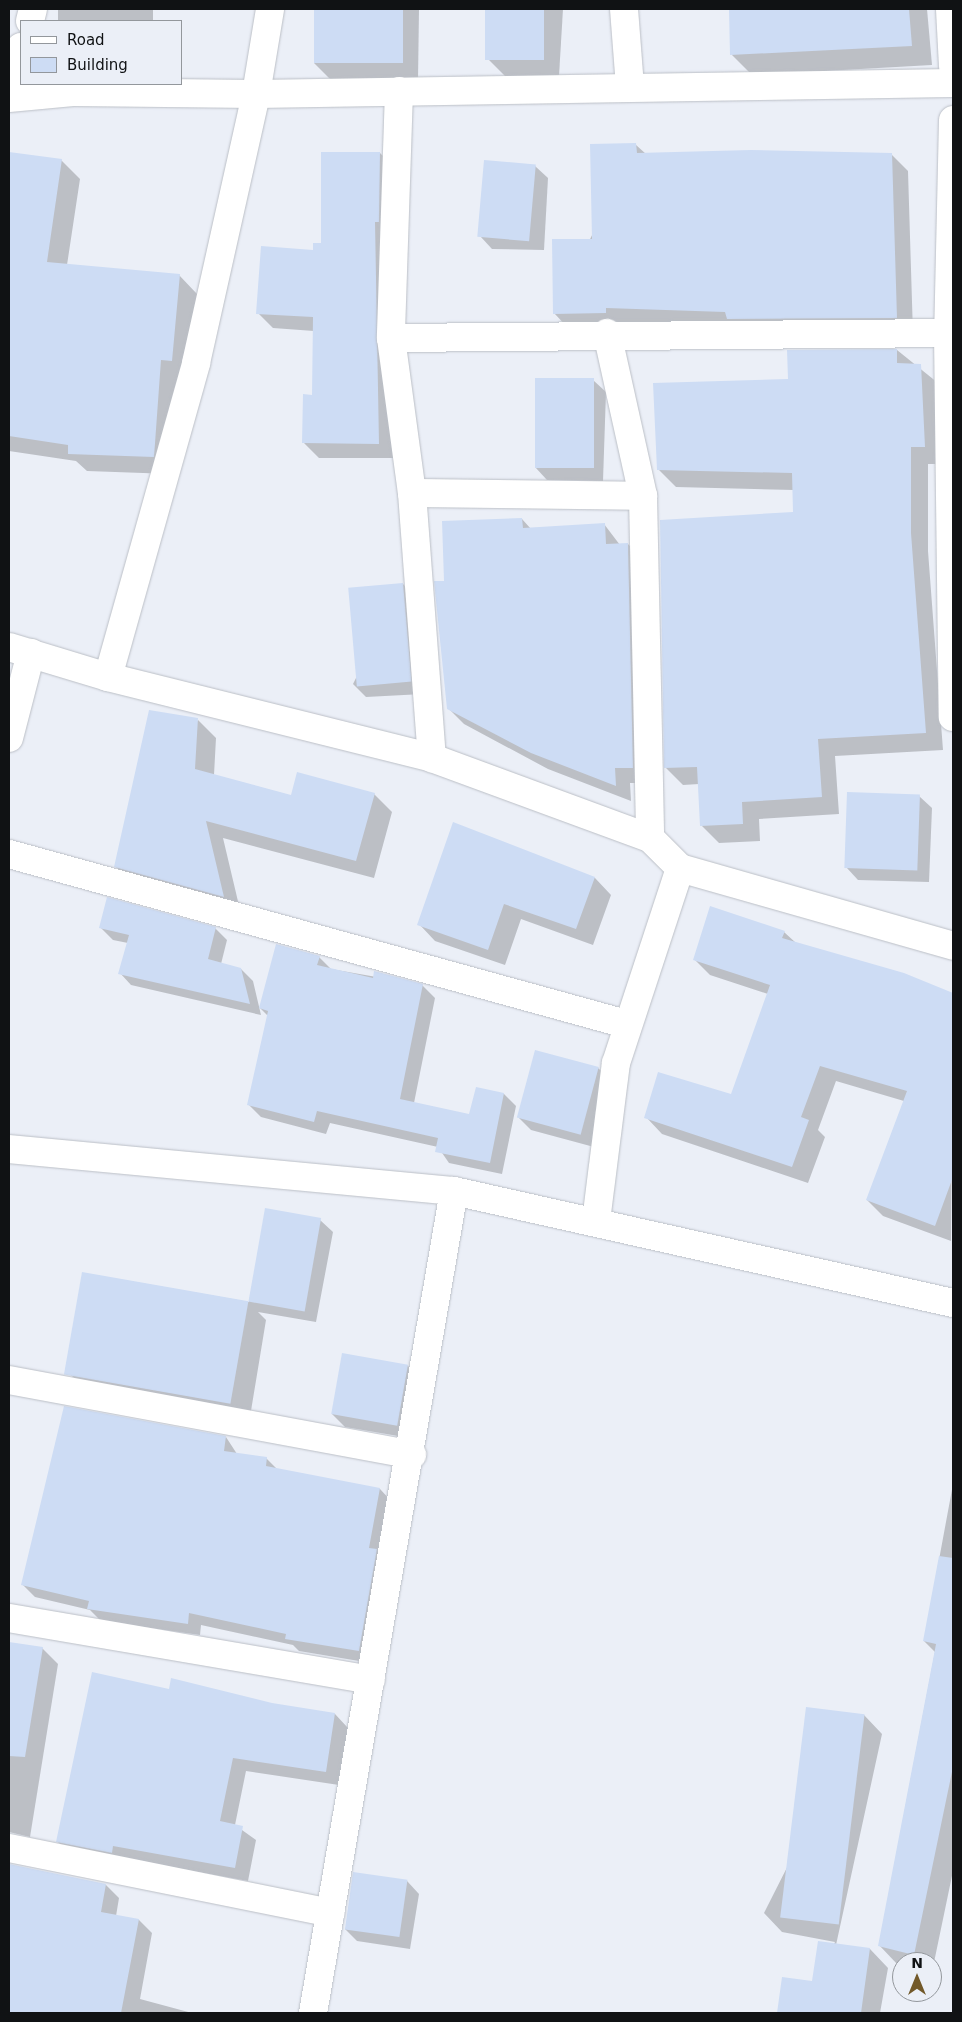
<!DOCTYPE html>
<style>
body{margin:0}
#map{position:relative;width:962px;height:2022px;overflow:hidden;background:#ebeff7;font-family:"DejaVu Sans",sans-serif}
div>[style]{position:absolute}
.shadow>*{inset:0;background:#0003;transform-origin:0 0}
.building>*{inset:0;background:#cddcf4;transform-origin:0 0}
.roads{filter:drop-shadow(0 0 1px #bbbfc6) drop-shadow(0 0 1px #bbbfc6)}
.street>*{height:28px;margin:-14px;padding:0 14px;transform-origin:14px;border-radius:14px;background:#fff}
span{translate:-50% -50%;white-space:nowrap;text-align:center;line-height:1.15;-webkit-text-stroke:4px #ebeff7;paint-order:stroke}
.frame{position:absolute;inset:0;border:10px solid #101214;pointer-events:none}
.legend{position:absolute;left:20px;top:20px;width:162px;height:65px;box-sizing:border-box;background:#ebeff7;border:1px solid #93979c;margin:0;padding:6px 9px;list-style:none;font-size:15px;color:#101214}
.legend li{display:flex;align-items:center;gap:10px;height:25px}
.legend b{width:25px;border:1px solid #93979c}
.north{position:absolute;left:892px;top:1952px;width:50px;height:50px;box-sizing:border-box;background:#ebeff7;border:1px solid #93979c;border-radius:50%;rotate:0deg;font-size:14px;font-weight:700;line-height:20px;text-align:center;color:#101214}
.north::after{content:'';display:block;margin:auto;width:18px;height:22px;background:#72592a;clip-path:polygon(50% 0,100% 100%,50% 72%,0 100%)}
</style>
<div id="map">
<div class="shadow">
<i style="left:58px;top:9px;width:95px;height:12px"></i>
<i style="clip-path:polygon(315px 9px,419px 9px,418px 80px,330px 79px,314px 63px)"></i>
<i style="clip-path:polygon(485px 9px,563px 9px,559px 76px,506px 77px,488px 59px)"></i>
<i style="clip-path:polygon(730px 9px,927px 9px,932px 65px,752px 75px,732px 55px)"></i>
<i style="clip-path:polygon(636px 145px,646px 154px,892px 155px,908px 171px,913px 334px,570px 330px,554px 313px)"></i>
<i style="clip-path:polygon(9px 153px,61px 160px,80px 179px,67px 265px,179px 275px,197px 294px,189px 378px,171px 474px,87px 471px,76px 461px,9px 451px)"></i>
<i style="clip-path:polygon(380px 153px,395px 168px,389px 236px,393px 458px,319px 458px,304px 443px,314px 396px,314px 331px,273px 328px,258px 313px,322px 244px)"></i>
<i style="clip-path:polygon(535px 166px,548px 178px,544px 250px,492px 249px,480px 236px)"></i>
<i style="clip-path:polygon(897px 350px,938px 383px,942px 464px,928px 464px,928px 551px,943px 750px,835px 756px,839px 814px,759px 819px,760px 841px,719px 843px,701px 825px,699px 784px,683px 785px,665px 767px,794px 513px,794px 490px,676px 487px,659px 470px,789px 380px)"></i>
<i style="clip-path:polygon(593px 380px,606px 392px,603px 481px,547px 480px,535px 467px)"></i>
<i style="clip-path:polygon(522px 519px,531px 529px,604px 524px,620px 545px,628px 544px,643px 560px,648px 783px,630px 783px,631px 801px,548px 769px,464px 724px,448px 708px,446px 582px)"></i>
<i style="clip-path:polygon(403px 584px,415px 597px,423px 694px,366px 697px,353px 684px)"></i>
<i style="clip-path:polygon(198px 720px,216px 738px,214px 775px,292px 796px,374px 794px,392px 812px,374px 878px,223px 838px,241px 914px,133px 884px,115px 866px)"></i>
<i style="clip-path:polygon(919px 796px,932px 808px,929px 882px,858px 880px,846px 867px)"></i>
<i style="clip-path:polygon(454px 824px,595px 878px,611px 895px,593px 945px,521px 919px,505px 965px,435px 941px,419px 924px)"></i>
<i style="clip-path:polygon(101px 928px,215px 928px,227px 940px,221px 964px,241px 969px,253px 981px,261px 1015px,131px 985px,120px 973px,128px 943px,113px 940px)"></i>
<i style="clip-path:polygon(784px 932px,796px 943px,953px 994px,951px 1241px,883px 1216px,867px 1200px,904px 1101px,836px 1081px,818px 1130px,825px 1137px,808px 1183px,662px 1134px,646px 1117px,732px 1096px,768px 994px,710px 975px,694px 959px)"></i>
<i style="clip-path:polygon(319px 957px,331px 969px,422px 985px,435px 998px,414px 1103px,470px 1115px,477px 1088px,504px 1094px,516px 1106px,502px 1174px,449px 1163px,438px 1147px,330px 1123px,326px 1134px,261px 1117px,249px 1105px,268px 1016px,260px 1008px)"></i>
<i style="clip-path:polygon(598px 1068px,611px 1080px,594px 1147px,531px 1130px,519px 1118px)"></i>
<i style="clip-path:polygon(266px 1210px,320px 1220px,333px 1232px,316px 1322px,258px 1312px,266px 1320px,249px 1423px,89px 1393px,71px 1375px,83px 1273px,249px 1302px)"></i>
<i style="clip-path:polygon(408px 1366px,420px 1379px,410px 1438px,345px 1427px,332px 1414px)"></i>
<i style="clip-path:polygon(226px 1437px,237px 1454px,266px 1458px,277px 1469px,380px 1489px,392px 1502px,371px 1663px,299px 1651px,293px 1645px,201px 1625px,200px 1635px,101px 1621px,90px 1610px,35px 1597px,23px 1585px)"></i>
<i style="clip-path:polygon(953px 1484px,953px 1871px,932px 1972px,932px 1962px,897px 1964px,879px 1945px,935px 1652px,924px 1641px)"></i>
<i style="clip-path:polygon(9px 1643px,42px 1648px,58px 1664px,30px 1837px,9px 1832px)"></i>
<i style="clip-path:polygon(170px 1690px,335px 1714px,348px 1728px,339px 1785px,246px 1771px,235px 1825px,256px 1840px,248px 1881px,127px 1859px,71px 1855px,57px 1841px)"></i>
<i style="clip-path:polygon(864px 1715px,882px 1734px,836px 1945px,870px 1949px,888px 1968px,880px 2013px,778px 2013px,783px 1979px,813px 1983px,835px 1942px,782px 1932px,764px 1913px)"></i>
<i style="clip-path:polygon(14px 1866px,106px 1885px,119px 1898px,116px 1916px,139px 1920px,152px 1933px,140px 1999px,192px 2013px,9px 2013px,9px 1885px)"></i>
<i style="clip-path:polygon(407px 1881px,419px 1894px,410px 1949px,357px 1941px,345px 1929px)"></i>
</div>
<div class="building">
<i style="left:314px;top:9px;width:89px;height:54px"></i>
<i style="left:485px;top:9px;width:59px;height:51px"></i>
<i style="clip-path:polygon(729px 9px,909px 9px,912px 46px,730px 55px)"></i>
<i style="clip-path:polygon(636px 143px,637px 153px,751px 150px,892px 153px,897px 318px,727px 319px,725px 312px,606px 308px,606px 313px,553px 314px,552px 239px,592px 239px,590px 144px)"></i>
<i style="clip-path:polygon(9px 152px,62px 159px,47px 262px,180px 274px,172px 361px,161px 360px,154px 457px,68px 454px,68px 445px,9px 436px)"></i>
<i style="clip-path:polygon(321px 152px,380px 152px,379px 222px,375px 222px,379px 444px,302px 443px,303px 394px,312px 395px,313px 317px,256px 314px,261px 246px,313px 250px,313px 243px,321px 243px)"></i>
<i style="left:484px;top:160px;width:52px;height:77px;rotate:5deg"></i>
<i style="clip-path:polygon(897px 349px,897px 363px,921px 364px,925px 447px,911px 447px,911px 533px,926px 733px,818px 739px,822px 797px,742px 802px,743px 824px,700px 826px,697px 767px,664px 768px,660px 520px,793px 512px,792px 473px,657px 470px,653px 383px,788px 379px,787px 350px)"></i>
<i style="left:535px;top:378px;width:59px;height:90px"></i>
<i style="clip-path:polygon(522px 518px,523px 528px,605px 523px,606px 544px,628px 543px,633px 768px,615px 768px,616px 786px,531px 753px,447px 709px,434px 581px,444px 581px,442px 521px)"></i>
<i style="left:403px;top:583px;width:99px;height:55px;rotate:85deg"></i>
<i style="clip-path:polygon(149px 710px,198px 718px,195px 769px,291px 795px,297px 772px,375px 793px,356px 861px,206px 821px,224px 897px,114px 867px)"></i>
<i style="left:847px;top:792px;width:73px;height:76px;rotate:2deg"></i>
<i style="clip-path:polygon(453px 822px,595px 877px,576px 929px,504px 904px,488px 950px,417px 925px)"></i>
<i style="clip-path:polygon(107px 897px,216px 927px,208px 959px,241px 968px,250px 1004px,118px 974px,129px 935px,99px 928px)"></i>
<i style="clip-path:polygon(710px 906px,785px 931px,782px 938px,904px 973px,953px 993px,953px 1177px,935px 1226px,866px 1200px,907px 1091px,820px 1066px,801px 1117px,809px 1120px,792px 1167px,644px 1118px,658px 1072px,731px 1094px,770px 985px,693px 960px)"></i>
<i style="clip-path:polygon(276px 944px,320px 956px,317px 965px,373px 978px,374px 971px,423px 984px,400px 1099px,469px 1114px,476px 1087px,504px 1093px,490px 1163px,435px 1152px,438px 1138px,317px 1111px,314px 1122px,247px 1105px,268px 1011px,259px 1008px)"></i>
<i style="left:535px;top:1050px;width:66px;height:70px;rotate:15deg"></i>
<i style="left:265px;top:1208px;width:57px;height:95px;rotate:10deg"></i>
<i style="left:82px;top:1272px;width:169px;height:104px;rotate:10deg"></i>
<i style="left:342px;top:1353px;width:67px;height:62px;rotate:10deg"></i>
<i style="clip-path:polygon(64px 1406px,226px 1436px,224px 1451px,267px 1457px,266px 1466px,380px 1488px,369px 1548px,377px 1549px,359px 1651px,285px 1639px,286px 1634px,189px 1613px,188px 1624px,87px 1609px,89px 1601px,21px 1585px)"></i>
<i style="clip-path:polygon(939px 1556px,953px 1558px,953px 1767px,914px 1955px,878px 1946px,936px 1644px,923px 1641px)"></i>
<i style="clip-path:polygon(9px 1642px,43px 1647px,25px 1757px,9px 1756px)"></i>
<i style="clip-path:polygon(92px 1672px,169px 1689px,171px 1678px,272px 1703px,335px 1713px,326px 1772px,233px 1758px,220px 1821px,243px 1826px,235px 1868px,113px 1846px,112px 1853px,56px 1842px)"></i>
<i style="left:806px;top:1707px;width:59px;height:212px;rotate:7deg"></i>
<i style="clip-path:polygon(9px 1864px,106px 1884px,101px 1912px,139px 1919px,121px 2013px,9px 2013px)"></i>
<i style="left:353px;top:1872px;width:55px;height:58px;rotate:8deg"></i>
<i style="clip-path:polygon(818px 1941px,870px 1948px,861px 2013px,777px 2013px,782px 1977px,812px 1981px)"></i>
</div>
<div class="roads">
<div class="street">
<i style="left:624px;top:9px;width:78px;rotate:85.6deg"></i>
<i style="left:950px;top:9px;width:57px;rotate:87deg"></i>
<i style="left:30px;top:21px;width:12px;rotate:-76deg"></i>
<i style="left:9px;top:81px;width:36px;rotate:-71deg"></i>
<i style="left:399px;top:91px;width:247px;rotate:91.9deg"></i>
<i style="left:391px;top:338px;width:156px;rotate:82.3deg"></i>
<i style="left:412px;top:493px;width:266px;rotate:85.7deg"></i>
<i style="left:9px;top:98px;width:64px;rotate:-5.4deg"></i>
<i style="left:73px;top:92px;width:183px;rotate:0.6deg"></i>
<i style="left:256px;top:94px;width:697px;rotate:-0.9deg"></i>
<i style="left:953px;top:120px;width:213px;rotate:91.3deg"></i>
<i style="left:948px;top:333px;width:384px;rotate:89.3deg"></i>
<i style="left:607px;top:333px;width:167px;rotate:77.5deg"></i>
<i style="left:643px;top:496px;width:342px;rotate:88.8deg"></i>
<i style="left:391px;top:338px;width:562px;rotate:-0.51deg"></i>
<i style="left:412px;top:493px;width:231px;rotate:0.7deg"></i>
<i style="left:9px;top:647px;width:103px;rotate:16.9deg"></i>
<i style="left:108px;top:677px;width:334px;rotate:14deg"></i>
<i style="left:432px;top:758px;width:232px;rotate:20.2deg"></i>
<i style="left:650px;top:838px;width:42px;rotate:45deg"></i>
<i style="left:680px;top:868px;width:284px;rotate:15.9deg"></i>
<i style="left:108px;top:677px;width:326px;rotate:-74.3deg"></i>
<i style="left:196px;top:363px;width:276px;rotate:-77.4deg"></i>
<i style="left:256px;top:94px;width:86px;rotate:-80.6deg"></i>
<i style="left:9px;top:738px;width:88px;rotate:-75.5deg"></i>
<i style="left:9px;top:854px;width:640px;rotate:15.4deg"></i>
<i style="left:9px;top:1149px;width:447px;rotate:5.4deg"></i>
<i style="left:454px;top:1191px;width:511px;rotate:12.65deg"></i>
<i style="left:596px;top:1221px;width:159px;rotate:-82.8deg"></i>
<i style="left:616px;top:1063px;width:205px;rotate:-71.8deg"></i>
<i style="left:9px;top:1380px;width:410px;rotate:10.5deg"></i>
<i style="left:9px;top:1618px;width:367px;rotate:9.7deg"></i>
<i style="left:9px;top:1848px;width:328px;rotate:11.4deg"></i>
<i style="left:313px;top:2013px;width:834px;rotate:-80.27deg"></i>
</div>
</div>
<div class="frame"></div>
<ul class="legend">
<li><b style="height:6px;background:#fff"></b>Road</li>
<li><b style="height:14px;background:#cddcf4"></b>Building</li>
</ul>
<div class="north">N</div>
</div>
